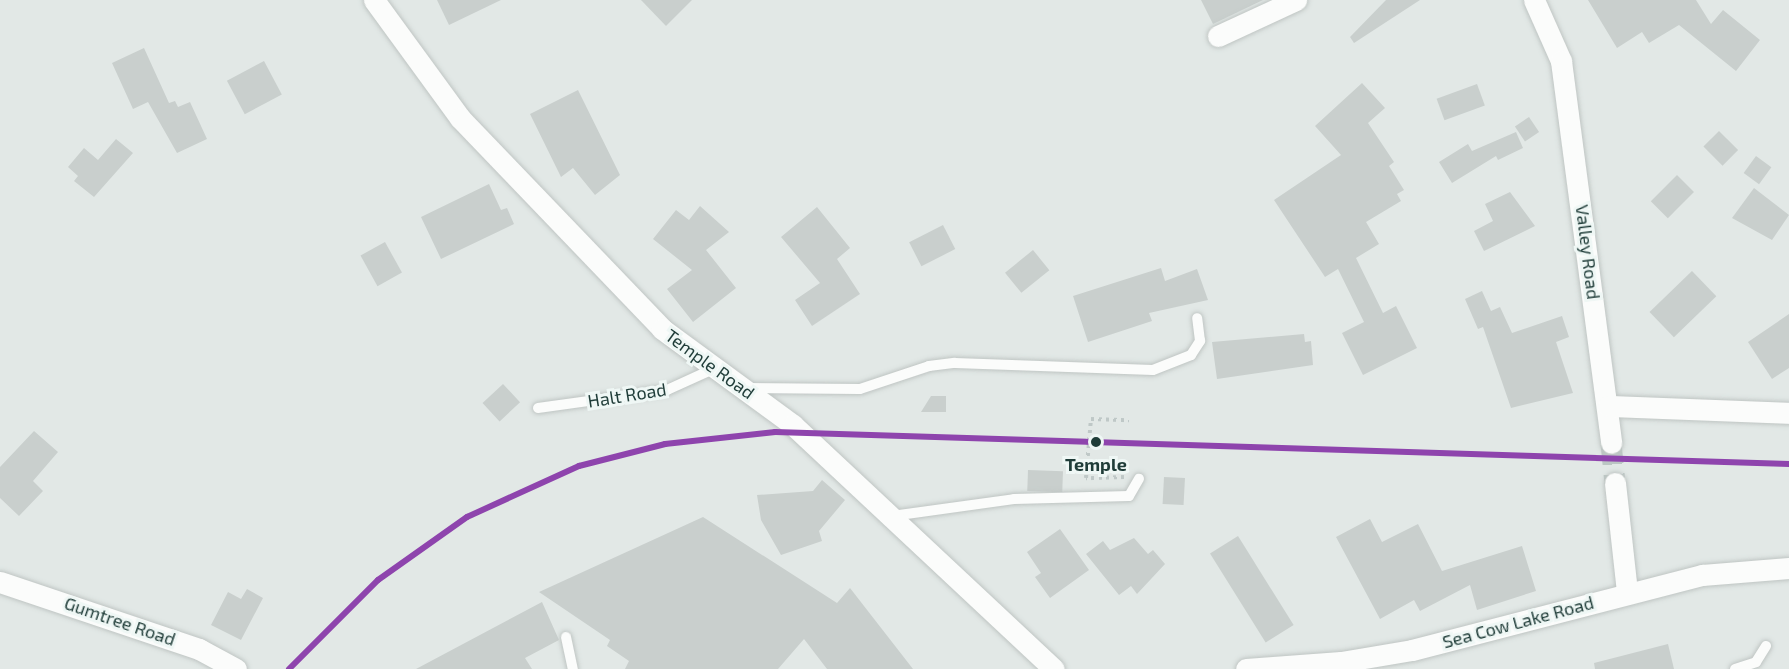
<!DOCTYPE html>
<style>
body{margin:0}
#map{position:relative;width:1789px;height:669px;overflow:hidden;background:#e2e8e6;font-family:"Exo 2",sans-serif}
div>[style]{position:absolute}
.building>*{inset:0;background:#c9cfcd;transform-origin:0 0}
.minor-tunnel>*{height:21px;margin-top:-10.5px;transform-origin:0;background:repeating-linear-gradient(90deg,#bbc6c3 0 21px,transparent 0 31px)}
.path>*{height:4px;margin-top:-2px;transform-origin:0;background:repeating-linear-gradient(90deg,#bfc8c7 0 3px,transparent 0 7.5px)}
.roads{filter:drop-shadow(0 0 2px #bfc5c3) drop-shadow(0 0 2px #bfc5c3)}
.service>*{height:10px;margin:-5px;padding:0 5px;transform-origin:5px;border-radius:5px;background:#fbfcfb}
.minor>*{height:21px;margin:-10.5px;padding:0 10.5px;transform-origin:10.5px;border-radius:10.5px;background:#fbfcfb}
.rail-1>*{height:6px;margin:-3px;padding:0 3px;transform-origin:3px;border-radius:3px;background:#8e44ad}
.dots>*{width:16px;height:16px;translate:-50% -50%;box-sizing:border-box;border:3px solid #eff7f5;border-radius:50%}
span{translate:-50% -50%;white-space:nowrap;text-align:center;line-height:1.15;-webkit-text-stroke:6px #eff7f5;paint-order:stroke}
.street-label{font-size:18px;color:#1f3c38}
.stop-label{font-size:18px;color:#1f3c38;font-weight:700}
</style>
<div id="map">
<div class="building">
<i style="clip-path:polygon(437px 0,501px 0,449px 25px)"></i>
<i style="clip-path:polygon(641px 0,692px 0,666px 26px)"></i>
<i style="clip-path:polygon(1201px 0,1263px 0,1213px 24px)"></i>
<i style="clip-path:polygon(1386px 0,1420px 0,1354px 43px,1350px 37px)"></i>
<i style="clip-path:polygon(1588px 0,1696px 0,1711px 24px,1723px 10px,1760px 40px,1736px 71px,1679px 25px,1649px 43px,1642px 32px,1617px 48px)"></i>
<i style="clip-path:polygon(144px 48px,169px 103px,175px 101px,178px 107px,190px 102px,207px 139px,177px 153px,148px 102px,133px 109px,112px 63px)"></i>
<i style="left:264px;top:61px;width:38px;height:42px;rotate:62deg"></i>
<i style="clip-path:polygon(1362px 83px,1385px 108px,1368px 123px,1394px 162px,1389px 166px,1404px 190px,1397px 194px,1401px 201px,1366px 222px,1379px 244px,1356px 258px,1383px 313px,1396px 306px,1417px 348px,1363px 375px,1342px 333px,1364px 322px,1338px 269px,1325px 277px,1274px 200px,1341px 155px,1315px 126px)"></i>
<i style="left:1477px;top:84px;width:23px;height:43px;rotate:70deg"></i>
<i style="clip-path:polygon(578px 90px,620px 175px,595px 195px,573px 168px,561px 177px,530px 114px)"></i>
<i style="left:1529px;top:117px;width:18px;height:17px;rotate:56deg"></i>
<i style="left:1719px;top:131px;width:27px;height:22px;rotate:45deg"></i>
<i style="clip-path:polygon(1516px 132px,1523px 148px,1498px 160px,1496px 156px,1452px 183px,1439px 162px,1468px 144px,1472px 151px)"></i>
<i style="clip-path:polygon(116px 139px,133px 153px,94px 197px,74px 181px,78px 176px,68px 167px,84px 148px,98px 160px)"></i>
<i style="left:1756px;top:156px;width:19px;height:21px;rotate:36deg"></i>
<i style="left:1677px;top:175px;width:24px;height:37px;rotate:45deg"></i>
<i style="clip-path:polygon(489px 184px,501px 210px,507px 208px,514px 224px,441px 259px,421px 217px)"></i>
<i style="clip-path:polygon(1754px 188px,1789px 215px,1772px 240px,1732px 218px)"></i>
<i style="clip-path:polygon(1510px 192px,1535px 226px,1484px 251px,1474px 231px,1493px 221px,1485px 204px)"></i>
<i style="clip-path:polygon(700px 206px,729px 232px,706px 250px,736px 288px,693px 322px,667px 289px,692px 270px,653px 239px,676px 210px,689px 220px)"></i>
<i style="clip-path:polygon(817px 207px,850px 248px,837px 259px,860px 294px,812px 326px,795px 300px,820px 283px,781px 237px)"></i>
<i style="left:943px;top:225px;width:27px;height:38px;rotate:63deg"></i>
<i style="left:385px;top:242px;width:35px;height:28px;rotate:61deg"></i>
<i style="left:1033px;top:250px;width:26px;height:36px;rotate:51deg"></i>
<i style="clip-path:polygon(1161px 268px,1165px 281px,1197px 269px,1208px 300px,1149px 313px,1152px 321px,1088px 342px,1073px 296px)"></i>
<i style="left:1692px;top:271px;width:35px;height:59px;rotate:46deg"></i>
<i style="clip-path:polygon(1482px 291px,1491px 311px,1500px 307px,1512px 333px,1562px 316px,1569px 337px,1556px 342px,1573px 393px,1511px 408px,1483px 327px,1478px 329px,1465px 299px)"></i>
<i style="clip-path:polygon(1789px 314px,1789px 368px,1772px 379px,1748px 342px)"></i>
<i style="clip-path:polygon(1304px 334px,1305px 342px,1311px 341px,1313px 365px,1217px 379px,1212px 342px)"></i>
<i style="left:503px;top:384px;width:25px;height:28px;rotate:47deg"></i>
<i style="clip-path:polygon(931px 396px,946px 396px,946px 412px,921px 412px)"></i>
<i style="clip-path:polygon(34px 431px,58px 452px,33px 481px,43px 491px,19px 516px,0 498px,0 467px)"></i>
<i style="left:1028px;top:470px;width:35px;height:21px;rotate:2deg"></i>
<i style="left:1164px;top:477px;width:21px;height:27px;rotate:3deg"></i>
<i style="clip-path:polygon(822px 480px,845px 500px,819px 531px,822px 541px,781px 555px,761px 520px,757px 495px,813px 491px)"></i>
<i style="clip-path:polygon(703px 517px,837px 603px,850px 588px,913px 669px,827px 669px,804px 639px,778px 669px,625px 669px,629px 661px,607px 646px,610px 640px,539px 592px)"></i>
<i style="clip-path:polygon(1370px 519px,1382px 542px,1418px 524px,1442px 571px,1522px 546px,1536px 591px,1477px 610px,1470px 585px,1420px 611px,1414px 600px,1380px 619px,1336px 537px)"></i>
<i style="clip-path:polygon(1060px 529px,1089px 570px,1050px 598px,1035px 577px,1041px 573px,1027px 552px)"></i>
<i style="left:1238px;top:536px;width:105px;height:33px;rotate:58deg"></i>
<i style="clip-path:polygon(1134px 538px,1148px 554px,1153px 550px,1165px 564px,1137px 594px,1131px 586px,1119px 595px,1086px 554px,1103px 541px,1110px 550px)"></i>
<i style="clip-path:polygon(247px 589px,263px 598px,241px 640px,211px 625px,228px 592px,241px 599px)"></i>
<i style="clip-path:polygon(542px 602px,559px 640px,525px 658px,532px 669px,416px 669px)"></i>
<i style="clip-path:polygon(1668px 644px,1674px 669px,1595px 669px,1594px 663px)"></i>
</div>
<div class="minor-tunnel">
<i style="left:1611px;top:443px;width:40px;rotate:84.3deg"></i>
</div>
<div class="path">
<i style="left:1124px;top:477px;width:38px;rotate:178deg"></i>
<i style="left:1086px;top:478px;width:59px;rotate:-85.2deg"></i>
<i style="left:1091px;top:419px;width:38px;rotate:2deg"></i>
</div>
<div class="roads">
<div class="service">
<i style="left:744px;top:388px;width:116px;rotate:0.5deg"></i>
<i style="left:860px;top:389px;width:73px;rotate:-18.4deg"></i>
<i style="left:929px;top:366px;width:26px;rotate:-7deg"></i>
<i style="left:955px;top:363px;width:198px;rotate:2deg"></i>
<i style="left:1153px;top:370px;width:41px;rotate:-21.5deg"></i>
<i style="left:1191px;top:355px;width:17px;rotate:-57deg"></i>
<i style="left:1200px;top:341px;width:23px;rotate:-97deg"></i>
<i style="left:538px;top:408px;width:130px;rotate:-7.9deg"></i>
<i style="left:667px;top:390px;width:51px;rotate:-24.5deg"></i>
<i style="left:892px;top:516px;width:123px;rotate:-7.9deg"></i>
<i style="left:1014px;top:499px;width:115px;rotate:-1.5deg"></i>
<i style="left:1129px;top:496px;width:20px;rotate:-60deg"></i>
<i style="left:566px;top:637px;width:33px;rotate:78deg"></i>
<i style="left:1735px;top:669px;width:22px;rotate:-18deg"></i>
<i style="left:1756px;top:662px;width:19px;rotate:-58deg"></i>
</div>
<div class="minor">
<i style="left:374px;top:0;width:146px;rotate:53.9deg"></i>
<i style="left:460px;top:118px;width:292px;rotate:46.2deg"></i>
<i style="left:662px;top:329px;width:162px;rotate:36.2deg"></i>
<i style="left:793px;top:425px;width:357px;rotate:43.1deg"></i>
<i style="left:1534px;top:0;width:67px;rotate:66.1deg"></i>
<i style="left:1561px;top:61px;width:385px;rotate:82.5deg"></i>
<i style="left:1218px;top:36px;width:86px;rotate:-24.8deg"></i>
<i style="left:1608px;top:406px;width:181px;rotate:2.2deg"></i>
<i style="left:1615px;top:483px;width:110px;rotate:83.7deg"></i>
<i style="left:0;top:582px;width:210px;rotate:18.6deg"></i>
<i style="left:199px;top:649px;width:42px;rotate:28.4deg"></i>
<i style="left:1246px;top:669px;width:95px;rotate:-4.2deg"></i>
<i style="left:1341px;top:662px;width:72px;rotate:-9.6deg"></i>
<i style="left:1412px;top:650px;width:300px;rotate:-14.5deg"></i>
<i style="left:1702px;top:575px;width:87px;rotate:-4.6deg"></i>
</div>
</div>
<div class="rail-1">
<i style="left:289px;top:669px;width:126px;rotate:-45deg"></i>
<i style="left:378px;top:580px;width:109px;rotate:-35.3deg"></i>
<i style="left:467px;top:517px;width:123px;rotate:-24.5deg"></i>
<i style="left:579px;top:466px;width:89px;rotate:-14.3deg"></i>
<i style="left:665px;top:444px;width:111px;rotate:-6.2deg"></i>
<i style="left:775px;top:432px;width:1015px;rotate:1.81deg"></i>
</div>
<div class="dots">
<i style="left:1096px;top:442px;background:#1f3c38"></i>
</div>
<div class="street-label">
<span style="left:1588px;top:252px;rotate:83deg">Valley Road</span>
<span style="left:710px;top:364px;rotate:36deg">Temple Road</span>
<span style="left:627px;top:395px;rotate:-9deg">Halt Road</span>
<span style="left:120px;top:621px;rotate:19deg">Gumtree Road</span>
<span style="left:1518px;top:622px;rotate:-15deg">Sea Cow Lake Road</span>
</div>
<div class="stop-label">
<span style="left:1096px;top:464px">Temple</span>
</div>
</div>
